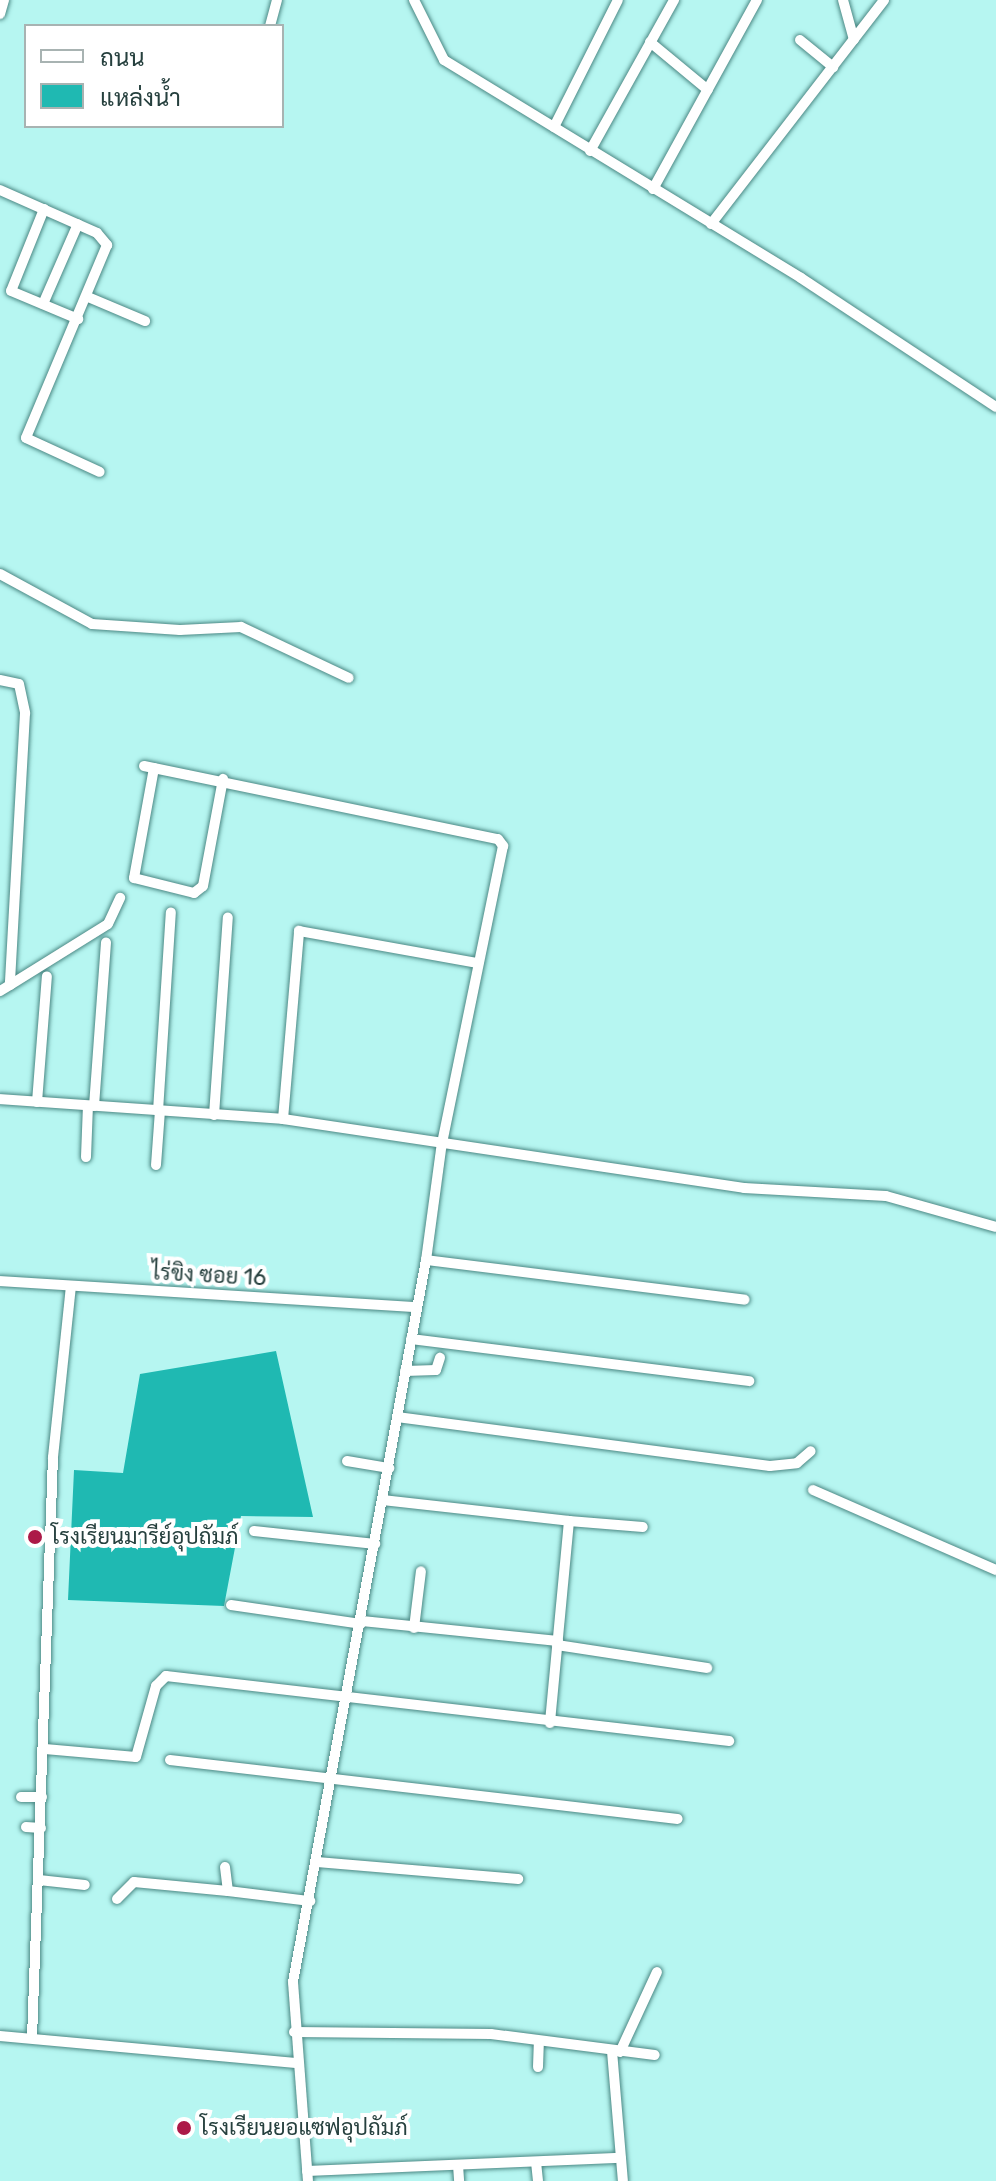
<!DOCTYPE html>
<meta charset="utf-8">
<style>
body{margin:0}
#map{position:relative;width:996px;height:2181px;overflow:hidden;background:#b6f6f1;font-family:Rubik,Sarabun,sans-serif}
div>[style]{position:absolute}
.water>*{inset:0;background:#1fb9b2}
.roads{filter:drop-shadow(0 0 2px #4b8884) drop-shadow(0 0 2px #4b8884)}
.minor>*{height:10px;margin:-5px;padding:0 5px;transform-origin:5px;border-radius:5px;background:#fff}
.dots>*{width:22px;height:22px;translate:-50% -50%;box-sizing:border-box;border:4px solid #fff;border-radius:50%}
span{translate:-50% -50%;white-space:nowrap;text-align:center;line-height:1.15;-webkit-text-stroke:8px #fff;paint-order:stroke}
.street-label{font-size:22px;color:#26403e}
.poi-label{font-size:22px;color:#26403e}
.left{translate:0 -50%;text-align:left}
.legend{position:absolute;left:24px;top:24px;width:260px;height:104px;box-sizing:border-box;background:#fff;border:2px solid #a8b3b2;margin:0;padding:10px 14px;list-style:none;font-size:24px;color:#26403e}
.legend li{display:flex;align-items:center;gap:16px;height:40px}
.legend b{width:40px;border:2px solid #a8b3b2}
</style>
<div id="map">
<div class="water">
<i style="clip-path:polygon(276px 1351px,313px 1517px,241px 1516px,224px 1606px,68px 1600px,74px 1470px,123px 1473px,140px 1374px)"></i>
</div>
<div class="roads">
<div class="minor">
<i style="left:414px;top:0;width:67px;rotate:63.4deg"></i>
<i style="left:444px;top:60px;width:418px;rotate:31.4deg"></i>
<i style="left:801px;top:278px;width:234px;rotate:33.5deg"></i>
<i style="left:843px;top:0;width:41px;rotate:74.6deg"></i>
<i style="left:0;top:14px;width:15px;rotate:-74deg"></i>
<i style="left:270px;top:26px;width:27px;rotate:-75deg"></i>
<i style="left:800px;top:40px;width:43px;rotate:39.3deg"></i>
<i style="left:650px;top:42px;width:75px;rotate:39.6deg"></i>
<i style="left:554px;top:127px;width:142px;rotate:-63.3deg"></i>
<i style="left:590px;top:151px;width:173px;rotate:-60.9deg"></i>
<i style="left:653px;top:189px;width:216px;rotate:-61.2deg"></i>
<i style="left:0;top:190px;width:106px;rotate:23.9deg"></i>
<i style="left:97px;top:233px;width:16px;rotate:50deg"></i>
<i style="left:107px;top:245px;width:209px;rotate:112.8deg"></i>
<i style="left:26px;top:438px;width:81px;rotate:24.7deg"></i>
<i style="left:44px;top:209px;width:88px;rotate:111.9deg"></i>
<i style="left:11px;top:291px;width:73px;rotate:22.7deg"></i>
<i style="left:711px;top:224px;width:283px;rotate:-52.3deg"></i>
<i style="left:88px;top:297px;width:62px;rotate:22.8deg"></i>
<i style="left:43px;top:304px;width:87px;rotate:-66.4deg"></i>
<i style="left:0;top:574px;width:105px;rotate:28.5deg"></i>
<i style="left:92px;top:624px;width:88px;rotate:3.9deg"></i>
<i style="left:180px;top:630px;width:61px;rotate:-2.8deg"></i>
<i style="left:241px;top:627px;width:119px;rotate:25.3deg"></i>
<i style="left:0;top:680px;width:19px;rotate:12deg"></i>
<i style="left:19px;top:684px;width:30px;rotate:78deg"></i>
<i style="left:25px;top:713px;width:272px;rotate:93.2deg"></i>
<i style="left:10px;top:985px;width:12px;rotate:149deg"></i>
<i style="left:144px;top:766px;width:361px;rotate:11.7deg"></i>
<i style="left:498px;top:839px;width:9px;rotate:54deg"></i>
<i style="left:503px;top:846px;width:302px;rotate:101.6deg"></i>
<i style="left:442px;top:1142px;width:119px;rotate:97.7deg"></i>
<i style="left:426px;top:1260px;width:734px;rotate:100.44deg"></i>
<i style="left:293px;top:1982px;width:200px;rotate:85.7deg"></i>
<i style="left:154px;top:768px;width:112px;rotate:100.3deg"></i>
<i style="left:134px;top:878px;width:62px;rotate:14deg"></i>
<i style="left:194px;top:893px;width:11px;rotate:-38deg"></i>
<i style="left:203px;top:886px;width:109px;rotate:-79.4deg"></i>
<i style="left:10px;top:985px;width:115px;rotate:-31.9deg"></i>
<i style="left:108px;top:924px;width:29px;rotate:-65deg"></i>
<i style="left:0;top:1099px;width:284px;rotate:4deg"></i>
<i style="left:283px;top:1119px;width:466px;rotate:8.5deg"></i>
<i style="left:744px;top:1188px;width:142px;rotate:3.2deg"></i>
<i style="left:886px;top:1196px;width:114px;rotate:15.7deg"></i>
<i style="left:37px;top:1102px;width:126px;rotate:-85.5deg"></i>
<i style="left:94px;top:1106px;width:164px;rotate:-85.8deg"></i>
<i style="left:158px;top:1111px;width:199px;rotate:-86.3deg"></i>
<i style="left:214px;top:1115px;width:198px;rotate:-86deg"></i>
<i style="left:283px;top:1119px;width:189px;rotate:-85.1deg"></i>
<i style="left:299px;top:931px;width:181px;rotate:10.2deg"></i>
<i style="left:86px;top:1157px;width:51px;rotate:-87.8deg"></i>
<i style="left:156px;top:1165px;width:54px;rotate:-85.8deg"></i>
<i style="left:426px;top:1260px;width:321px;rotate:7.1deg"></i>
<i style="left:0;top:1281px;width:417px;rotate:3.6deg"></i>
<i style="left:411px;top:1339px;width:341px;rotate:7.1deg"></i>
<i style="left:405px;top:1371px;width:31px;rotate:-2deg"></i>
<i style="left:436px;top:1370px;width:13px;rotate:-72deg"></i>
<i style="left:397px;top:1417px;width:376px;rotate:7.5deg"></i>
<i style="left:770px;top:1466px;width:27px;rotate:-6deg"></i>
<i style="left:797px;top:1463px;width:18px;rotate:-41deg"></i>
<i style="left:347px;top:1461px;width:43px;rotate:9.5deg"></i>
<i style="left:813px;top:1490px;width:200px;rotate:23.6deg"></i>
<i style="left:383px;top:1500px;width:187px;rotate:6.4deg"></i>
<i style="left:569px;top:1521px;width:203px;rotate:95.4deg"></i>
<i style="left:569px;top:1521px;width:74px;rotate:4.6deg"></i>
<i style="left:254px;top:1531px;width:122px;rotate:6.1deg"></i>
<i style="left:231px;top:1605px;width:131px;rotate:8.3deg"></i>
<i style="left:362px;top:1621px;width:197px;rotate:5.8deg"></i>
<i style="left:414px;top:1628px;width:57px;rotate:-83deg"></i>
<i style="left:557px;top:1645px;width:152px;rotate:8.7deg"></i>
<i style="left:45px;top:1749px;width:91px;rotate:5deg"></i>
<i style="left:136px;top:1757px;width:74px;rotate:-74.3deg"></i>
<i style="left:156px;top:1686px;width:14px;rotate:-45deg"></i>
<i style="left:166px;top:1676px;width:567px;rotate:6.59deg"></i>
<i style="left:170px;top:1760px;width:511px;rotate:6.62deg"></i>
<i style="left:21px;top:1797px;width:21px"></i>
<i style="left:26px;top:1827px;width:15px;rotate:4deg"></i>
<i style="left:317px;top:1862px;width:202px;rotate:4.8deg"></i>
<i style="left:225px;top:1867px;width:24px;rotate:83deg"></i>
<i style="left:228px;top:1891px;width:83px;rotate:7deg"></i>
<i style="left:39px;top:1880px;width:46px;rotate:6.2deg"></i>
<i style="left:117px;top:1899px;width:24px;rotate:-45deg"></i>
<i style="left:134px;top:1882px;width:94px;rotate:5.5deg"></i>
<i style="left:294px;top:2032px;width:197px;rotate:0.6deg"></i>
<i style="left:491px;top:2034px;width:165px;rotate:7.3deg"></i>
<i style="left:0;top:2036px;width:297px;rotate:5.2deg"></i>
<i style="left:32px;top:2038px;width:581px;rotate:-87.93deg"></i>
<i style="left:53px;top:1457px;width:171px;rotate:-84deg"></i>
<i style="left:612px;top:2051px;width:130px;rotate:85.2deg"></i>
<i style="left:620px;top:2052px;width:88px;rotate:-65.2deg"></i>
<i style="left:538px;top:2067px;width:26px;rotate:-88deg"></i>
<i style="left:536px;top:2162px;width:19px;rotate:84deg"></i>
<i style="left:458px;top:2165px;width:16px;rotate:86deg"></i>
<i style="left:307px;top:2171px;width:314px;rotate:-2.4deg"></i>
</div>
</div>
<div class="dots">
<i style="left:35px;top:1537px;background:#ac1948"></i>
<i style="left:184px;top:2128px;background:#ac1948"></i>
</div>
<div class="street-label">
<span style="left:209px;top:1275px;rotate:3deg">ไร่ขิง ซอย 16</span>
</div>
<div class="poi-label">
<span class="left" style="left:51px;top:1537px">โรงเรียนมารีย์อุปถัมภ์</span>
<span class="left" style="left:200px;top:2128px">โรงเรียนยอแซฟอุปถัมภ์</span>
</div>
<ul class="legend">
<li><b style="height:10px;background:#fff"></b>ถนน</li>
<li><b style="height:22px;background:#1fb9b2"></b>แหล่งน้ำ</li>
</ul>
</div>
